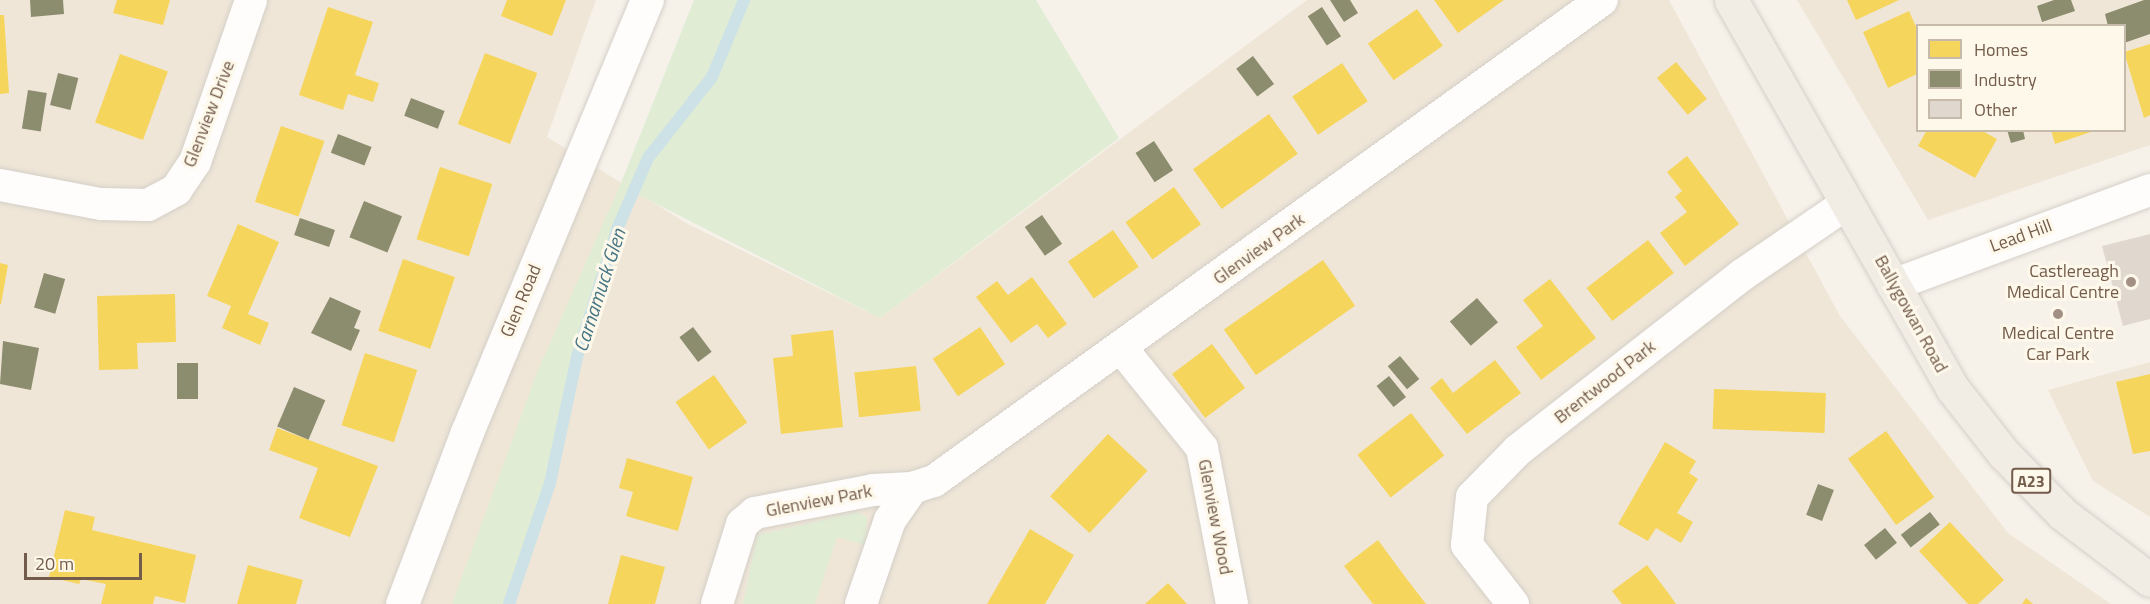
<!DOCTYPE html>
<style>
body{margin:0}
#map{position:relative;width:2150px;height:604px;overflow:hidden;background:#f6f2ea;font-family:"Titillium Web",sans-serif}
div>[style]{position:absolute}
.residential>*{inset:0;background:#efe6d8}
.green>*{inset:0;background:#e1ecd5}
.homes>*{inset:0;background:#f6d55c;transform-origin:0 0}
.industry>*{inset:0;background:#8c8c6e;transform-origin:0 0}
.stream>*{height:12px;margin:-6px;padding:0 6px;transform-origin:6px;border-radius:6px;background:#cde2e6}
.building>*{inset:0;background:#e0d8cf}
.roads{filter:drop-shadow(0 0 2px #d4cfc7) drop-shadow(0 0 2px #d4cfc7)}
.street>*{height:32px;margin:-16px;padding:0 16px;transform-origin:16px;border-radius:16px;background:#fefdfc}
.secondary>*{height:33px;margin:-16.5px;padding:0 16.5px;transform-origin:16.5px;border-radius:16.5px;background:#fefdfc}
.primary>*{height:33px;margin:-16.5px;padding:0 16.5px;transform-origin:16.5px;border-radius:16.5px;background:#f1ede5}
.dots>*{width:16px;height:16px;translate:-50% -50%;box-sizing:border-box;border:3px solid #fef8eb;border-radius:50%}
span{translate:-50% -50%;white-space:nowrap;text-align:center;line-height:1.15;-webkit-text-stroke:6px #fef8eb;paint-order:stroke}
.shield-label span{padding:2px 4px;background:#fef8eb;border:2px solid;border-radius:4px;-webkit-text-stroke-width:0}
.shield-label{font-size:16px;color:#735c4b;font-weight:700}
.street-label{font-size:18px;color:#735c4b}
.poi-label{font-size:18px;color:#735c4b}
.right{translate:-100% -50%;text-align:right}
.water-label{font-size:20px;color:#477685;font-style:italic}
.legend{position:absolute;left:1916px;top:24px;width:210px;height:108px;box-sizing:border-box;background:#fef8eb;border:2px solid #c6baab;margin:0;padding:8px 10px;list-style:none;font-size:18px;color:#735c4b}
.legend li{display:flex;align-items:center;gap:12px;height:30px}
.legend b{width:30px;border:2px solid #c6baab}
.scale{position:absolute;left:24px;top:553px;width:118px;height:27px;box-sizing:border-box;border:3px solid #735c4b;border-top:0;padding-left:8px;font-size:18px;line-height:21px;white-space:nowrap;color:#735c4b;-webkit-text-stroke:4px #fef8eb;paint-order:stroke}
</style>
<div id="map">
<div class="residential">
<i style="clip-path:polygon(0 0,596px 0,547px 137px,688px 224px,880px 318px,1307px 0,1669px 0,1840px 316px,2008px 533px,2111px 604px,0 604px)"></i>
<i style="clip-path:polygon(evenodd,1797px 0,2150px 0,2150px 145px,1928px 220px,1797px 0,1918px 26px,2124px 26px,2124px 130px,1918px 130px,1918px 26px)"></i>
<i style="clip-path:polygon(2150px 362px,2150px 517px,2093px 481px,2048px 390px)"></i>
</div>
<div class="green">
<i style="clip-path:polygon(694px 0,1036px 0,1119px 138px,880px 318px,639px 195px,618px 227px,577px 357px,552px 477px,508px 604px,452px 604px,538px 370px,621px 183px)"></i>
<i style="clip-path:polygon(857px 512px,867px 517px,866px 545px,837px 537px,815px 604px,743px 604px,757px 535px)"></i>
</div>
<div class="homes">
<i style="clip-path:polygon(117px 0,170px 0,163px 25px,113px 13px)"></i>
<i style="clip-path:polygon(507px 0,566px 0,552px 36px,501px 16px)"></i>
<i style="clip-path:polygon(1434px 0,1504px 0,1458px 33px)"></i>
<i style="clip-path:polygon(1847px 0,1899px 0,1856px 20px)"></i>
<i style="clip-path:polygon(328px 7px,373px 22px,355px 75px,379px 83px,373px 102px,348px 94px,343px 110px,299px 95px)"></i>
<i style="left:1417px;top:9px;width:45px;height:60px;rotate:55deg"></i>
<i style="clip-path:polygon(1909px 11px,1917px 29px,1917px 74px,1888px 88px,1863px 32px)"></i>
<i style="clip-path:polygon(0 15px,4px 15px,9px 93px,0 94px)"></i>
<i style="clip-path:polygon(2150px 44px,2150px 115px,2144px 118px,2124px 52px)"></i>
<i style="left:485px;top:53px;width:56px;height:76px;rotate:21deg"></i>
<i style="left:120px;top:54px;width:51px;height:73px;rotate:20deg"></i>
<i style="left:1676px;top:62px;width:48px;height:25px;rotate:50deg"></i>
<i style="left:1342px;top:63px;width:46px;height:60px;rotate:56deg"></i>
<i style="left:1269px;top:114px;width:49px;height:94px;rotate:54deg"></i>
<i style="left:281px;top:126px;width:46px;height:80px;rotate:19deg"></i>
<i style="clip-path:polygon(1927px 130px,1981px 130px,1997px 139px,1975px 178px,1918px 146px)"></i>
<i style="clip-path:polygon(2051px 130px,2094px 130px,2094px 131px,2055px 144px)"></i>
<i style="clip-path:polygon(1687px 156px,1739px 224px,1685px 266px,1660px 233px,1687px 212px,1675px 197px,1682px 191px,1667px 172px)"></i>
<i style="left:440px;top:167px;width:55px;height:76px;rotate:18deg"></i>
<i style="left:1174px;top:187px;width:46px;height:60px;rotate:54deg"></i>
<i style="clip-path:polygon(238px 224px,279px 242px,248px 314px,269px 323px,260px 345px,222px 328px,231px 306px,207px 296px)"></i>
<i style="left:1113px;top:230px;width:45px;height:55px;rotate:55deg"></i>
<i style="left:1648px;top:240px;width:42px;height:78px;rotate:52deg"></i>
<i style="left:403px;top:259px;width:55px;height:76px;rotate:19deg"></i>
<i style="left:1323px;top:260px;width:56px;height:121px;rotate:55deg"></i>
<i style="clip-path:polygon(0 263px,8px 265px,1px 304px,0 304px)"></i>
<i style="clip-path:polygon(1032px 277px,1067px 324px,1048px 338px,1037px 324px,1011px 343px,976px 297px,997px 281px,1008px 295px)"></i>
<i style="clip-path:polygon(1550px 279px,1596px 338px,1541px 380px,1516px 347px,1543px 326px,1523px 300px)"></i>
<i style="clip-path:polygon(175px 294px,176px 342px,137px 343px,138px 369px,99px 370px,97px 296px)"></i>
<i style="left:980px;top:327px;width:45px;height:57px;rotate:56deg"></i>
<i style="clip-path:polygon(833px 330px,843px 427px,781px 434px,773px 358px,793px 356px,791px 335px)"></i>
<i style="left:1212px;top:344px;width:55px;height:50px;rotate:53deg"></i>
<i style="left:365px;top:353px;width:55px;height:76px;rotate:18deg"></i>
<i style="clip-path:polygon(1495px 360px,1521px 393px,1467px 434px,1430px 388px,1442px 378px,1453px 393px)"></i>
<i style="left:916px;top:366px;width:45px;height:62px;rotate:84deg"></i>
<i style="clip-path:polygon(2150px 374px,2150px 451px,2133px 454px,2116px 382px)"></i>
<i style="left:714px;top:375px;width:58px;height:47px;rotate:55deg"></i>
<i style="left:1714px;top:389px;width:112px;height:40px;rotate:2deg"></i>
<i style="left:1411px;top:413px;width:54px;height:68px;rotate:52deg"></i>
<i style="clip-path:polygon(277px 428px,378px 466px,350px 537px,299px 518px,318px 468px,269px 450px)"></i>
<i style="left:1886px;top:431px;width:82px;height:47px;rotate:54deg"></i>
<i style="left:1108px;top:434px;width:54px;height:85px;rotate:43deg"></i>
<i style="clip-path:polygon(1665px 442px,1696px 461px,1689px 473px,1698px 479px,1677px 513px,1693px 522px,1681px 543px,1656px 528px,1648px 541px,1618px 524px)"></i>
<i style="clip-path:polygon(627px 458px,693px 477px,678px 531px,626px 516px,633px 492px,619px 488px)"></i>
<i style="clip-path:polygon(65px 510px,95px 517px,92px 530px,196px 555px,185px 603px,155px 596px,153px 604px,101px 604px,106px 584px,81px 579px,79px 584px,49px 577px)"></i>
<i style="clip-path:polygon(1950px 522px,2004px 580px,1978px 604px,1968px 604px,1919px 551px)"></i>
<i style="clip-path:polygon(1030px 529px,1074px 555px,1045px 604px,987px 604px)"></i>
<i style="clip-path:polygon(1378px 540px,1406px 578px,1426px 604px,1373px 604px,1344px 566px)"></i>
<i style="clip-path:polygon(621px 555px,665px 567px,655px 604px,608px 604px)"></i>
<i style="clip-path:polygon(248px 565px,303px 580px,296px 604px,237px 604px)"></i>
<i style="clip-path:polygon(1647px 565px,1669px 594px,1676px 604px,1622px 604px,1612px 591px)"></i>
<i style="clip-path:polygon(1168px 583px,1187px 604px,1145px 604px)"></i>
<i style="clip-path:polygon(2026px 598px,2033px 604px,2022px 604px)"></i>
</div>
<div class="industry">
<i style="clip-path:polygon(30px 0,63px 0,64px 14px,31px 17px)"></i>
<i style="clip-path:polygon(1330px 0,1350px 0,1358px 13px,1344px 22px)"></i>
<i style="clip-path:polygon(2054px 0,2071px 0,2075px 11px,2042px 22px,2037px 6px)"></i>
<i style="clip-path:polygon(2144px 0,2150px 0,2150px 34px,2124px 43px,2124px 26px,2108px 26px,2105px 14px)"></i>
<i style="left:1322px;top:7px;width:35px;height:17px;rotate:57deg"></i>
<i style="left:1253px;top:56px;width:35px;height:21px;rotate:53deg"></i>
<i style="left:58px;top:73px;width:21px;height:33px;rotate:14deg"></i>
<i style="left:28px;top:90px;width:19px;height:39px;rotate:9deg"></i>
<i style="left:411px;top:98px;width:36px;height:19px;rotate:21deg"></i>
<i style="clip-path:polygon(2007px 130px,2023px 130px,2025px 139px,2011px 143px)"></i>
<i style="left:338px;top:134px;width:36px;height:20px;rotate:21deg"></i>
<i style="left:1154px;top:141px;width:35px;height:22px;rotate:57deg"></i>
<i style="left:364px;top:201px;width:41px;height:39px;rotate:22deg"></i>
<i style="left:1042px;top:215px;width:35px;height:21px;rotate:55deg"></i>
<i style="left:300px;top:218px;width:37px;height:18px;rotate:19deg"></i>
<i style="left:44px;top:273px;width:22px;height:36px;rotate:16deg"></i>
<i style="clip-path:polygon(330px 297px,361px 311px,354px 328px,360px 330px,351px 351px,311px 333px)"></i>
<i style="left:1477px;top:298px;width:32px;height:36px;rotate:49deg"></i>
<i style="left:693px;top:327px;width:31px;height:17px;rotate:53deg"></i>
<i style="clip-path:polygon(3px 341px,39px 348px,31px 390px,0 384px)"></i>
<i style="left:1400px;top:356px;width:30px;height:16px;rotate:50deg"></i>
<i style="left:177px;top:363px;width:21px;height:36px"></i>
<i style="left:1389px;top:376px;width:27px;height:16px;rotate:51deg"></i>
<i style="left:294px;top:387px;width:34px;height:43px;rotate:23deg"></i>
<i style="left:1818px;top:484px;width:17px;height:33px;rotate:21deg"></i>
<i style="left:1930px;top:512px;width:16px;height:37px;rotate:52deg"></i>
<i style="left:1885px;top:528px;width:19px;height:27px;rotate:51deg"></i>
</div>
<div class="stream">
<i style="left:509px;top:604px;width:128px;rotate:-71.3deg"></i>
<i style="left:550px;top:483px;width:129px;rotate:-77.9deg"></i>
<i style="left:577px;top:357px;width:136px;rotate:-72.5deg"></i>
<i style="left:618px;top:227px;width:75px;rotate:-66.5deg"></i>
<i style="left:648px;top:158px;width:103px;rotate:-51.7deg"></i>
<i style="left:712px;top:77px;width:83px;rotate:-67.4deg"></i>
</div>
<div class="building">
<i style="clip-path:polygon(2150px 234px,2150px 319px,2123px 326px,2102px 246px)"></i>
</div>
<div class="roads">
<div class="street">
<i style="left:0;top:185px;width:103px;rotate:10.7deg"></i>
<i style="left:101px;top:204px;width:47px;rotate:1.2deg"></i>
<i style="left:148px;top:205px;width:32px;rotate:-28deg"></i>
<i style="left:176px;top:190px;width:34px;rotate:-56deg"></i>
<i style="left:195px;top:162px;width:171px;rotate:-70.9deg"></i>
<i style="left:1893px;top:285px;width:274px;rotate:-20.3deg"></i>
<i style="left:1122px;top:349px;width:127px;rotate:51.1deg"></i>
<i style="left:1202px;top:448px;width:159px;rotate:79.1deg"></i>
<i style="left:717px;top:604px;width:84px;rotate:-72.6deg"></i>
<i style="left:742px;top:524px;width:17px;rotate:-40deg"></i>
<i style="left:755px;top:513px;width:120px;rotate:-11deg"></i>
<i style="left:873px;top:490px;width:39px;rotate:-3deg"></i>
<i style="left:912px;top:488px;width:23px;rotate:-18deg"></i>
<i style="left:934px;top:481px;width:823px;rotate:-35.76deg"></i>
<i style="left:861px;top:604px;width:89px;rotate:-71deg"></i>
<i style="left:890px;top:520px;width:39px;rotate:-55deg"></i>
<i style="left:1513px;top:604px;width:75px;rotate:-127.9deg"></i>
<i style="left:1467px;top:545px;width:48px;rotate:-84.1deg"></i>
<i style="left:1472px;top:497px;width:66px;rotate:-45.6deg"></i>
<i style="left:1518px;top:450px;width:284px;rotate:-38deg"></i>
<i style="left:1742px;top:275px;width:126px;rotate:-34.3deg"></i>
</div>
<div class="secondary">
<i style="left:402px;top:604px;width:184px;rotate:-69.3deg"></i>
<i style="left:467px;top:432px;width:468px;rotate:-67.4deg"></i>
</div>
<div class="primary">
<i style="left:1731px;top:0;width:448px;rotate:60.3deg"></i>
<i style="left:1953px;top:389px;width:83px;rotate:51.9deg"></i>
<i style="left:2004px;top:454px;width:84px;rotate:45.5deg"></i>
<i style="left:2063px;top:514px;width:109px;rotate:37.2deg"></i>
</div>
</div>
<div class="dots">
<i style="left:2131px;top:282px;background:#a19083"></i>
<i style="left:2058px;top:314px;background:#a19083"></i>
</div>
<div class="shield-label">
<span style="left:2031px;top:481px">A23</span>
</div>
<div class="street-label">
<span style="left:209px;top:114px;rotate:-69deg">Glenview Drive</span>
<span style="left:2021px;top:236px;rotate:-20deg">Lead Hill</span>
<span style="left:1259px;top:249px;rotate:-36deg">Glenview Park</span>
<span style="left:521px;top:301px;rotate:-67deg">Glen Road</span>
<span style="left:1911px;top:314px;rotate:61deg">Ballygowan Road</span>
<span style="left:1605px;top:382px;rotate:-38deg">Brentwood Park</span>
<span style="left:819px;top:501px;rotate:-11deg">Glenview Park</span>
<span style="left:1215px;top:517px;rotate:79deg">Glenview Wood</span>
</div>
<div class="poi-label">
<span class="right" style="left:2119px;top:282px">Castlereagh<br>Medical Centre</span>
<span style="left:2058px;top:344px">Medical Centre<br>Car Park</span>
</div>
<div class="water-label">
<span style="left:599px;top:290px;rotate:-72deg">Carnamuck Glen</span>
</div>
<ul class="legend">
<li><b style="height:16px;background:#f6d55c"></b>Homes</li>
<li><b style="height:16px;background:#8c8c6e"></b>Industry</li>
<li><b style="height:16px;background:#e0d8cf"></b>Other</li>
</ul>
<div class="scale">20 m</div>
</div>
